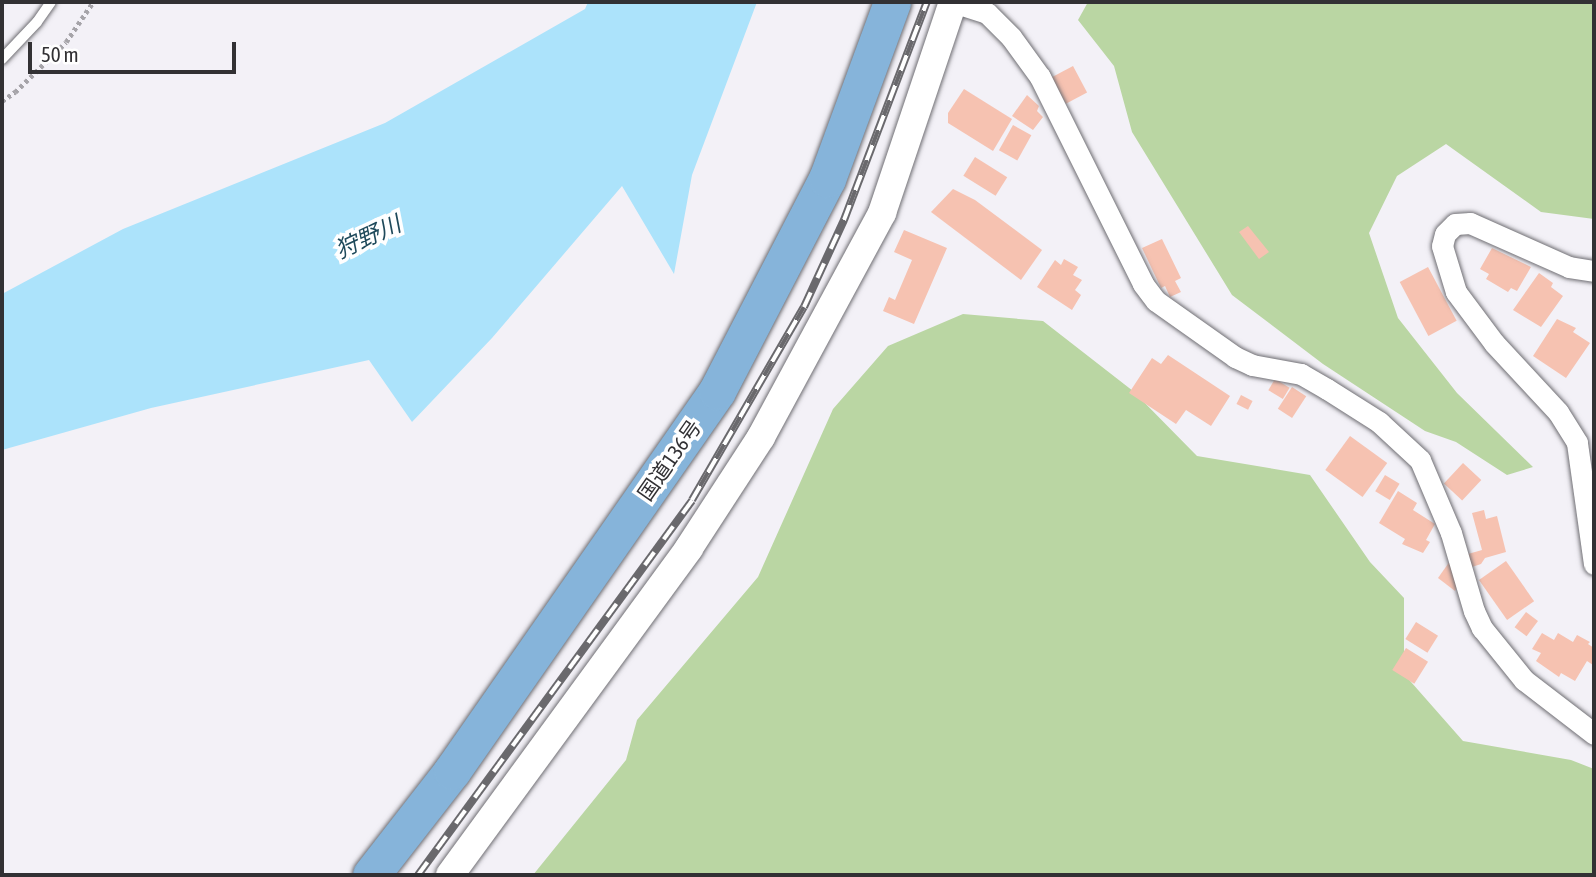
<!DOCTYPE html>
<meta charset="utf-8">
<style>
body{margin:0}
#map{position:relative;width:1596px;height:877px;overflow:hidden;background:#f3f1f7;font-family:"Asap Condensed","Noto Sans JP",sans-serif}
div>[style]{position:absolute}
.green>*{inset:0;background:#bad6a3}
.water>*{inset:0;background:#ace3fb}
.building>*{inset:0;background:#f6c2b1;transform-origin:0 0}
.path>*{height:4.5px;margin-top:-2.25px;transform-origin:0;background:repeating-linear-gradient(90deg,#a6a4a9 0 3.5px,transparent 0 7px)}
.roads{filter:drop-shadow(0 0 2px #6f6e73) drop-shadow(0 0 2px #6f6e73)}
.service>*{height:10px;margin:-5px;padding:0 5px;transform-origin:5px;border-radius:5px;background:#fff}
.minor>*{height:21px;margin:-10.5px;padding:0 10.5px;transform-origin:10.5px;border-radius:10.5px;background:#fff}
.tertiary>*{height:28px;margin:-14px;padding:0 14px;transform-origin:14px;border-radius:14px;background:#fff}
.trunk>*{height:37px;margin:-18.5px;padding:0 18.5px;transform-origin:18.5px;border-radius:18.5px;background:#86b4da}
.rail>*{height:8px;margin-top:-4px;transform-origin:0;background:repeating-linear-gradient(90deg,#fff 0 16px,#6a696d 0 32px);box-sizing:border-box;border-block:2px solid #6a696d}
span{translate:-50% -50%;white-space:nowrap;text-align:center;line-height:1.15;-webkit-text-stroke:7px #fff;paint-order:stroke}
.street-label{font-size:21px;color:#323134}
.water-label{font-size:23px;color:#1f4a5b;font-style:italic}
.frame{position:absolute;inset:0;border:4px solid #323134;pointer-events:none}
.scale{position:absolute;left:28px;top:42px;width:208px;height:32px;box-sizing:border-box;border:4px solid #323134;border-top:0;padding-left:9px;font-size:21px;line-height:24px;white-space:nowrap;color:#323134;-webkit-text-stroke:5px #fff;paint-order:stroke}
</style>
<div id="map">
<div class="green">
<i style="clip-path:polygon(1088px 2px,1594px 2px,1594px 219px,1541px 212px,1446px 144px,1397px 176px,1369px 233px,1398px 318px,1457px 393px,1533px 467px,1507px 475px,1456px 442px,1425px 431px,1323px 364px,1232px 295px,1132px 132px,1114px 66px,1078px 20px)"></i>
<i style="clip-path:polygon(963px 314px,1043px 321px,1133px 391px,1197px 456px,1310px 475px,1370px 562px,1404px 598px,1404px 674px,1463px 741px,1571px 760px,1594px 769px,1594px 875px,533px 875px,626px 760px,637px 720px,758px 577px,833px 409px,888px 346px)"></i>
</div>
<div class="water">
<i style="clip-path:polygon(588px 2px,757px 2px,692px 175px,674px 274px,622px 186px,492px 338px,412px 422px,369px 360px,151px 408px,2px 450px,2px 294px,123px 229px,385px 123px,585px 9px)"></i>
</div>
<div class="building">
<i style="left:1073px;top:66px;width:30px;height:24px;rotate:62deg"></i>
<i style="clip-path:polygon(964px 89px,1012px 119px,993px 151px,948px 123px,948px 113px)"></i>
<i style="clip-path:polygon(1027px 95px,1039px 106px,1037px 111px,1043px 117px,1033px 130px,1012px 116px)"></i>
<i style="left:1013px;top:125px;width:21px;height:29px;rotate:29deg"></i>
<i style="left:975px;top:157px;width:38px;height:22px;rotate:32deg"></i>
<i style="clip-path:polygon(953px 189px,975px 200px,1042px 250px,1021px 280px,931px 212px)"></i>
<i style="clip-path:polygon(1248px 226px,1269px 252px,1259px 259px,1239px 232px)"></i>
<i style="clip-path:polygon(904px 230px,947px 248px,914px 324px,883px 311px,889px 297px,895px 300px,912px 260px,894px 252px)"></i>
<i style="clip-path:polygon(1162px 239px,1181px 278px,1175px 281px,1181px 292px,1170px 297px,1165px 286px,1161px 288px,1142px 248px)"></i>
<i style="clip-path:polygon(1492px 248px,1531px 267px,1517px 291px,1511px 288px,1508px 292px,1486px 279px,1489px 274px,1480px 269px)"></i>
<i style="clip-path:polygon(1064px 259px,1078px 267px,1073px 275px,1082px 280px,1075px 290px,1081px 295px,1072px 310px,1037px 287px,1055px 260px,1061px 265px)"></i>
<i style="left:1428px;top:267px;width:61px;height:32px;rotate:62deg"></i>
<i style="clip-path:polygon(1539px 273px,1553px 283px,1551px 287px,1563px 296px,1541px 327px,1513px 310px)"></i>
<i style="clip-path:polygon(1557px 319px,1576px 328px,1573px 332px,1590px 343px,1566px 378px,1533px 356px)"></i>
<i style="clip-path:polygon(1168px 355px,1230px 396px,1211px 426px,1186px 410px,1176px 424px,1129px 393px,1152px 358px,1161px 364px)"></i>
<i style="left:1275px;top:379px;width:17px;height:13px;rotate:31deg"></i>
<i style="left:1292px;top:387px;width:17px;height:26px;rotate:33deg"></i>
<i style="left:1241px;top:395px;width:13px;height:10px;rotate:27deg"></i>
<i style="left:1350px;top:436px;width:46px;height:42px;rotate:36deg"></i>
<i style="left:1463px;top:463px;width:25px;height:28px;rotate:43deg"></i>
<i style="left:1385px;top:475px;width:17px;height:19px;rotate:31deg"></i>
<i style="clip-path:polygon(1398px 491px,1417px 503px,1413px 510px,1435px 524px,1426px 540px,1430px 542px,1423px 553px,1402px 544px,1405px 539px,1379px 523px)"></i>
<i style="clip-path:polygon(1484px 510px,1486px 519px,1497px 516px,1506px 552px,1485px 558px,1481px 564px,1472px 567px,1468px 554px,1482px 550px,1472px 513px)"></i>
<i style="clip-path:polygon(1450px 561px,1458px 585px,1455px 591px,1438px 578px)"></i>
<i style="left:1506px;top:561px;width:49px;height:33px;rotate:55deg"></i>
<i style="left:1526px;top:612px;width:15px;height:19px;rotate:37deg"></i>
<i style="left:1416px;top:622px;width:26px;height:20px;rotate:32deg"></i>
<i style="clip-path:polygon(1542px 633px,1554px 640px,1558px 633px,1573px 642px,1577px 635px,1590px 642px,1588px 644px,1594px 648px,1593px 665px,1587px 661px,1575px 681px,1561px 673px,1559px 677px,1536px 661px,1541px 653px,1532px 649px)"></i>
<i style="left:1406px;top:648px;width:26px;height:26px;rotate:32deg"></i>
</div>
<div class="path">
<i style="left:2px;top:101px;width:16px;rotate:-35deg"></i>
<i style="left:15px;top:92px;width:71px;rotate:-44.4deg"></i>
<i style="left:66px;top:42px;width:48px;rotate:-56deg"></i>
</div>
<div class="roads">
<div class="service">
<i style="left:2px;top:59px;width:51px;rotate:-46.6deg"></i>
<i style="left:37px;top:22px;width:24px;rotate:-55deg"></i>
</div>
<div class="minor">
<i style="left:953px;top:2px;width:36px;rotate:18deg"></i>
<i style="left:987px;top:13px;width:34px;rotate:45deg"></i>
<i style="left:1011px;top:37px;width:49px;rotate:54.1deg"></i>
<i style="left:1040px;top:77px;width:231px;rotate:63.5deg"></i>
<i style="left:1143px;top:284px;width:21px;rotate:53deg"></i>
<i style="left:1156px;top:301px;width:97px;rotate:35.3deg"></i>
<i style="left:1235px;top:357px;width:19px;rotate:25deg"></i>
<i style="left:1252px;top:365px;width:50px;rotate:10.4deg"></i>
<i style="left:1301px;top:374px;width:30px;rotate:30deg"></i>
<i style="left:1327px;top:389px;width:62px;rotate:32.4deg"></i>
<i style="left:1379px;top:422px;width:56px;rotate:42.8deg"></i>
<i style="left:1420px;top:460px;width:79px;rotate:67deg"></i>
<i style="left:1451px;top:533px;width:81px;rotate:73.6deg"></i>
<i style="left:1474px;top:611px;width:19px;rotate:65deg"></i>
<i style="left:1482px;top:628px;width:67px;rotate:51.1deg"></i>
<i style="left:1524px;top:680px;width:88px;rotate:37.6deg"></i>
<i style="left:1594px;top:271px;width:25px;rotate:-171deg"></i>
<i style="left:1569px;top:267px;width:108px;rotate:-156deg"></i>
<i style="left:1470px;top:223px;width:15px;rotate:176deg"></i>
<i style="left:1455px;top:224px;width:14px;rotate:135deg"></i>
<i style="left:1445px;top:234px;width:12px;rotate:104deg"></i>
<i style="left:1442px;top:246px;width:48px;rotate:73.1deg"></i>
<i style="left:1456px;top:292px;width:64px;rotate:53.3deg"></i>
<i style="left:1494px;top:343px;width:94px;rotate:47.2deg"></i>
<i style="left:1558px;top:412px;width:36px;rotate:58deg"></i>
<i style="left:1577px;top:443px;width:122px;rotate:82deg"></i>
</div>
<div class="tertiary">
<i style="left:450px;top:875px;width:405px;rotate:-53.8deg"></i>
<i style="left:689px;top:548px;width:132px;rotate:-57deg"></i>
<i style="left:761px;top:437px;width:255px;rotate:-61.6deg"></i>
<i style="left:882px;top:213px;width:223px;rotate:-71.4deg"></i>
</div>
<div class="trunk">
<i style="left:371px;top:875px;width:132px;rotate:-52.1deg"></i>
<i style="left:452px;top:771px;width:463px;rotate:-55.1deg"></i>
<i style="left:717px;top:391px;width:239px;rotate:-62.6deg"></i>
<i style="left:827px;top:179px;width:189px;rotate:-69.8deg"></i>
</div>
</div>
<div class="rail">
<i style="left:418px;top:875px;width:464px;rotate:-53.8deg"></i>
<i style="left:692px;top:500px;width:223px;rotate:-59.9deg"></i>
<i style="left:804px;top:307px;width:96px;rotate:-65.3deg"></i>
<i style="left:844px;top:220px;width:233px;rotate:-69.2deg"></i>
</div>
<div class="street-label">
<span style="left:669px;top:460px;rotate:-55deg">国道136号</span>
</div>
<div class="water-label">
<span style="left:368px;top:237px;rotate:-25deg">狩野川</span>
</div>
<div class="frame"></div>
<div class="scale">50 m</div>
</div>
